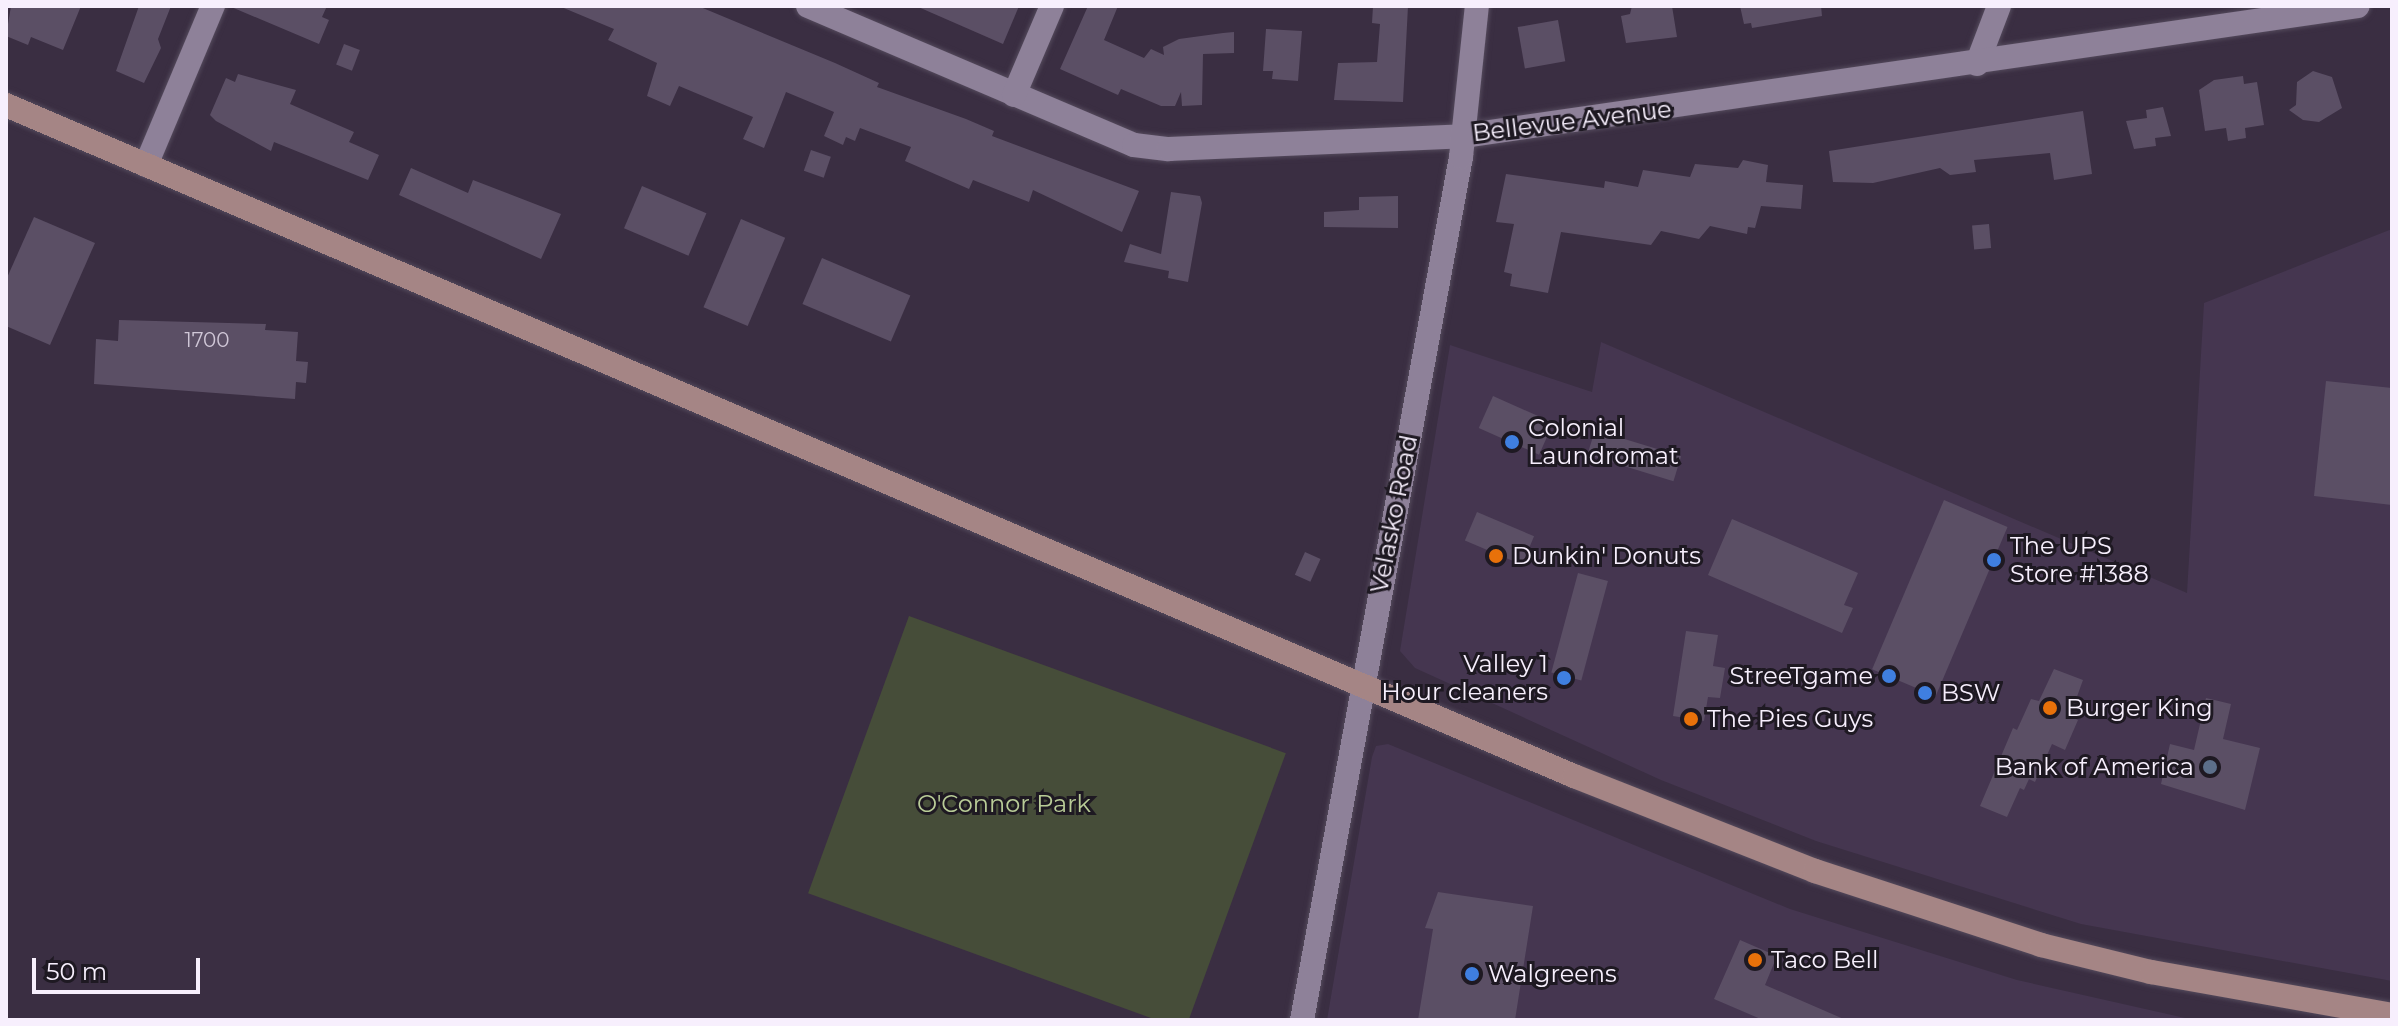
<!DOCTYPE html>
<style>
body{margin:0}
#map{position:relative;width:2398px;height:1026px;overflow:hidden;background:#3a2e42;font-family:Montserrat,sans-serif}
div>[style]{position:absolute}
.built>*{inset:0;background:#453650}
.green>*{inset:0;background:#464d39;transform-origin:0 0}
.building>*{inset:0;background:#5b4f65;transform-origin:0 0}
.roads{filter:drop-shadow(0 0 2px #544a5c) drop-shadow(0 0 2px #544a5c)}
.minor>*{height:24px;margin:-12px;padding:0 12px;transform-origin:12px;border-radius:12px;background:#8e8199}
.tertiary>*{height:24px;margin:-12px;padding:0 12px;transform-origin:12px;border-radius:12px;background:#8e8199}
.secondary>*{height:24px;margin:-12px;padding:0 12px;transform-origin:12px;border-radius:12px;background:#a58585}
.dots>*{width:22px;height:22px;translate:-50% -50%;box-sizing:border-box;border:4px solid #1e1922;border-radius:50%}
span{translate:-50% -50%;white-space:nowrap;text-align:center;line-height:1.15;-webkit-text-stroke:6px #1e1922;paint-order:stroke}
.number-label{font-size:20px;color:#d0c7d7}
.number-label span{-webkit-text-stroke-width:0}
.street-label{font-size:24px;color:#f7effd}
.poi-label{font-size:24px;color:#f7effd}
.left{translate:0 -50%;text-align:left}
.right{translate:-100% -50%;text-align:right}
.park-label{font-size:24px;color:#b9cc97}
.frame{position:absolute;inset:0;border:8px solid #f7effd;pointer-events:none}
.scale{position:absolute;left:32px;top:958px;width:168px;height:36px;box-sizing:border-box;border:4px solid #f7effd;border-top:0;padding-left:10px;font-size:24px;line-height:28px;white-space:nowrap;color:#f7effd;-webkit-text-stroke:6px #1e1922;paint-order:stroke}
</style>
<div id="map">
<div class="built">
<i style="clip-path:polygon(2392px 229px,2392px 981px,2081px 924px,1816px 841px,1661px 780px,1415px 668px,1400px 651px,1450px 345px,1592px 392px,1601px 342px,2187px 593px,2204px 303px)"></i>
<i style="clip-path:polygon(1388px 744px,1790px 909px,2017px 980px,2194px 1020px,1327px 1020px,1372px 757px,1376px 746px)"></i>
</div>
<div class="green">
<i style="left:909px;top:616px;width:401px;height:295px;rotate:20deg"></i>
</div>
<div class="building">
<i style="clip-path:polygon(11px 6px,81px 6px,63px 50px,31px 37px,28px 45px,6px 36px)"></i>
<i style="clip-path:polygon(139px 6px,171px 6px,158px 39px,161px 48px,144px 83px,116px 71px)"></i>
<i style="clip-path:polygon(229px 6px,327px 6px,322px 17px,329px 20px,319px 44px)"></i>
<i style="clip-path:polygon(559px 6px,698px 6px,835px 63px,879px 83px,877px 87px,966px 119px,994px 131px,992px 136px,1139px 191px,1122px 232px,1033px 190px,1029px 202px,973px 180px,969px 189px,905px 161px,911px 147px,860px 128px,855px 141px,846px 137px,843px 145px,824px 136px,834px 112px,786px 92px,764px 148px,743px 139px,753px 117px,679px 86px,670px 106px,647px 96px,657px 63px,608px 40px,614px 29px)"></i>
<i style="clip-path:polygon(916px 6px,1019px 6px,1003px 44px)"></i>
<i style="clip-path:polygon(1088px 6px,1118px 6px,1104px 40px,1144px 58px,1151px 49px,1164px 55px,1163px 47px,1179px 39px,1223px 33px,1234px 32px,1234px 53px,1203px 54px,1202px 105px,1182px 106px,1181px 92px,1175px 106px,1161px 106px,1121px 89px,1118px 95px,1060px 69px)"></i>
<i style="clip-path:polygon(1373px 6px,1408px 6px,1403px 102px,1334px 100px,1338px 63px,1377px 62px,1380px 24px,1372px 23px)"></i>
<i style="clip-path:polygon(1632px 6px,1672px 6px,1677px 37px,1626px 43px,1621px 16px,1630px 14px)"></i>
<i style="clip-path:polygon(1740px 6px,1821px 6px,1822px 16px,1752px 28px,1751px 23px,1744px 24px)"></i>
<i style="left:1558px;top:20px;width:42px;height:41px;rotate:80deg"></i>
<i style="clip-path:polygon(1266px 29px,1302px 31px,1298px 81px,1272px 79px,1273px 71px,1263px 71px)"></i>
<i style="left:344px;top:44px;width:17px;height:22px;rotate:21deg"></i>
<i style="clip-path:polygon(2313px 71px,2332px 77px,2342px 108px,2319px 122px,2303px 120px,2289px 110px,2296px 105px,2297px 82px)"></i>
<i style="clip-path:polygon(238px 74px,296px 90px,290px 104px,354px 132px,349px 142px,379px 155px,368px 180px,274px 142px,271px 151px,216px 121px,210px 115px,226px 78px,235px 82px)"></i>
<i style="clip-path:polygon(2243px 76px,2244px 84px,2257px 82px,2264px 125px,2245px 128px,2246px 138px,2228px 141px,2226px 128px,2205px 131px,2199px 90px,2214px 80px)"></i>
<i style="clip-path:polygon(2163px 107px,2171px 136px,2155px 138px,2156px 146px,2134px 149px,2126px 121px,2147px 118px,2146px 110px)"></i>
<i style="clip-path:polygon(2083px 111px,2092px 174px,2054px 180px,2050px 153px,1974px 160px,1976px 172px,1950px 175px,1940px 168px,1873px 183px,1833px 182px,1829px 151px)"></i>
<i style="left:811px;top:150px;width:21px;height:22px;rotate:19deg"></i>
<i style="clip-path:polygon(1743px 160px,1768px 165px,1766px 182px,1803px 185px,1801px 209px,1761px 206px,1755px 228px,1748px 227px,1747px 234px,1710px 226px,1699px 239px,1661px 231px,1651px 245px,1561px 232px,1548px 293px,1510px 286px,1512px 274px,1504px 272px,1514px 224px,1496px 222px,1506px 174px,1604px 188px,1605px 181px,1638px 187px,1643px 170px,1690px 177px,1695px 164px,1738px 168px)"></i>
<i style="clip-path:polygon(411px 168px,468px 193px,473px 180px,561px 214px,541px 259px,399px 195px)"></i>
<i style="left:642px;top:186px;width:70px;height:46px;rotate:23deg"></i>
<i style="clip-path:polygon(1171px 192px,1200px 196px,1202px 203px,1188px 282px,1168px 278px,1169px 271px,1124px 262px,1130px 244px,1161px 254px)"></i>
<i style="clip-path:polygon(1398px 196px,1398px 228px,1324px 227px,1324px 212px,1359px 210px,1359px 197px)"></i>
<i style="clip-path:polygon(34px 217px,95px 243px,50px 345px,6px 326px,6px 280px)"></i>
<i style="left:741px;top:219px;width:48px;height:96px;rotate:23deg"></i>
<i style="left:1989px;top:224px;width:24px;height:17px;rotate:85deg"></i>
<i style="left:822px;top:258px;width:96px;height:50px;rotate:23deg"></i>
<i style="clip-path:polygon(119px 320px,266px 324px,265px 330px,298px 332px,296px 361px,308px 362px,306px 383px,296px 382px,295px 399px,94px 384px,96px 339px,118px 341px)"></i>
<i style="clip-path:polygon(2326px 381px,2392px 388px,2392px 505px,2314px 496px)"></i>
<i style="left:1493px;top:396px;width:66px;height:35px;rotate:24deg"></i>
<i style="left:1595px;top:430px;width:90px;height:26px;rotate:17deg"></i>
<i style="left:1944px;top:500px;width:69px;height:184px;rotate:23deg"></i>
<i style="left:1477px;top:512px;width:62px;height:31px;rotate:23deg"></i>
<i style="clip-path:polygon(1732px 519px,1858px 573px,1844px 605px,1853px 608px,1842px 633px,1708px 575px)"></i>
<i style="left:1305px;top:552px;width:17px;height:25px;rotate:24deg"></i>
<i style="left:1578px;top:573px;width:31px;height:103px;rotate:15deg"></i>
<i style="clip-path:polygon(1686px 631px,1718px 635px,1713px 666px,1725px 668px,1720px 698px,1708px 697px,1704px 721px,1673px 716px)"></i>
<i style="clip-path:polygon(2054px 669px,2083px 680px,2070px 716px,2078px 720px,2065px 750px,2052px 744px,2035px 782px,2029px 779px,2024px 790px,2020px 788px,2007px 817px,1980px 806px,2013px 728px,2017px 730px,2031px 699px,2039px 701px)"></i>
<i style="clip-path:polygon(2206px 698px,2231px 704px,2223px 739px,2260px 748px,2245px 810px,2161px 784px,2170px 744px,2194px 750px)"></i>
<i style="clip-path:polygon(1438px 892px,1533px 906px,1515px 1020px,1418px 1020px,1433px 929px,1425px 928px)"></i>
<i style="clip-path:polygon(1740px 940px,1777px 956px,1765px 985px,1846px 1020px,1763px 1020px,1714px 999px)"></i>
</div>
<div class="roads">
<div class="minor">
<i style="left:808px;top:6px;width:354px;rotate:23.1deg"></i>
<i style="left:1134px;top:145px;width:35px;rotate:7deg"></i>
<i style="left:1169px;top:149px;width:294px;rotate:-2.5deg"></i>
<i style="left:1977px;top:64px;width:62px;rotate:-69.2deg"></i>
<i style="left:1014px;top:95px;width:97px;rotate:-66.9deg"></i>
<i style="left:146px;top:165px;width:173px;rotate:-67.2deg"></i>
</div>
<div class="tertiary">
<i style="left:1463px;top:136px;width:904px;rotate:-8.26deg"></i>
<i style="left:1302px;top:1020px;width:878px;rotate:-79.56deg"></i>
<i style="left:1461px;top:157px;width:152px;rotate:-84deg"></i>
</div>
<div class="secondary">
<i style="left:6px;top:105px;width:1706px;rotate:23.17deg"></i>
<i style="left:1574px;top:776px;width:259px;rotate:21.5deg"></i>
<i style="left:1815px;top:871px;width:238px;rotate:18.1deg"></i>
<i style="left:2041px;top:945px;width:113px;rotate:13.8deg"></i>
<i style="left:2151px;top:972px;width:245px;rotate:10.1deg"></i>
</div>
</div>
<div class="dots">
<i style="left:1512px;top:442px;background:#3f7fe0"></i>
<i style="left:1496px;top:556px;background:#e8710a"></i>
<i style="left:1994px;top:560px;background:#3f7fe0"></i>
<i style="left:1889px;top:676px;background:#3f7fe0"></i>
<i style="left:1564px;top:678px;background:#3f7fe0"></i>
<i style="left:1925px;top:693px;background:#3f7fe0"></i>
<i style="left:2050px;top:708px;background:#e8710a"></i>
<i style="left:1691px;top:719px;background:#e8710a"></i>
<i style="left:2210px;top:767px;background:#5c6f8a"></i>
<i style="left:1755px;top:960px;background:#e8710a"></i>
<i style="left:1472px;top:974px;background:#3f7fe0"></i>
</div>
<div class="number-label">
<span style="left:207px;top:340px">1700</span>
</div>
<div class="street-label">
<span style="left:1572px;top:121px;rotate:-7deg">Bellevue Avenue</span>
<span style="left:1394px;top:514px;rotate:-79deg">Velasko Road</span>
</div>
<div class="poi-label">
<span class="left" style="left:1528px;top:442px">Colonial<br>Laundromat</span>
<span class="left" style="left:2010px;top:560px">The UPS<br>Store #1388</span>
<span class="left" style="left:1512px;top:556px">Dunkin' Donuts</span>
<span class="right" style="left:1548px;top:678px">Valley 1<br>Hour cleaners</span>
<span class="right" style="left:1873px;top:676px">StreeTgame</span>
<span class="left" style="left:1941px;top:693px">BSW</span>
<span class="left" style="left:2066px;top:708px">Burger King</span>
<span class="left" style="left:1707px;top:719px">The Pies Guys</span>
<span class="right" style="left:2194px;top:767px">Bank of America</span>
<span class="left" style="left:1771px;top:960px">Taco Bell</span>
<span class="left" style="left:1488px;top:974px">Walgreens</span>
</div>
<div class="park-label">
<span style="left:1004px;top:804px">O'Connor Park</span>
</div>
<div class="frame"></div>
<div class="scale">50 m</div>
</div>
